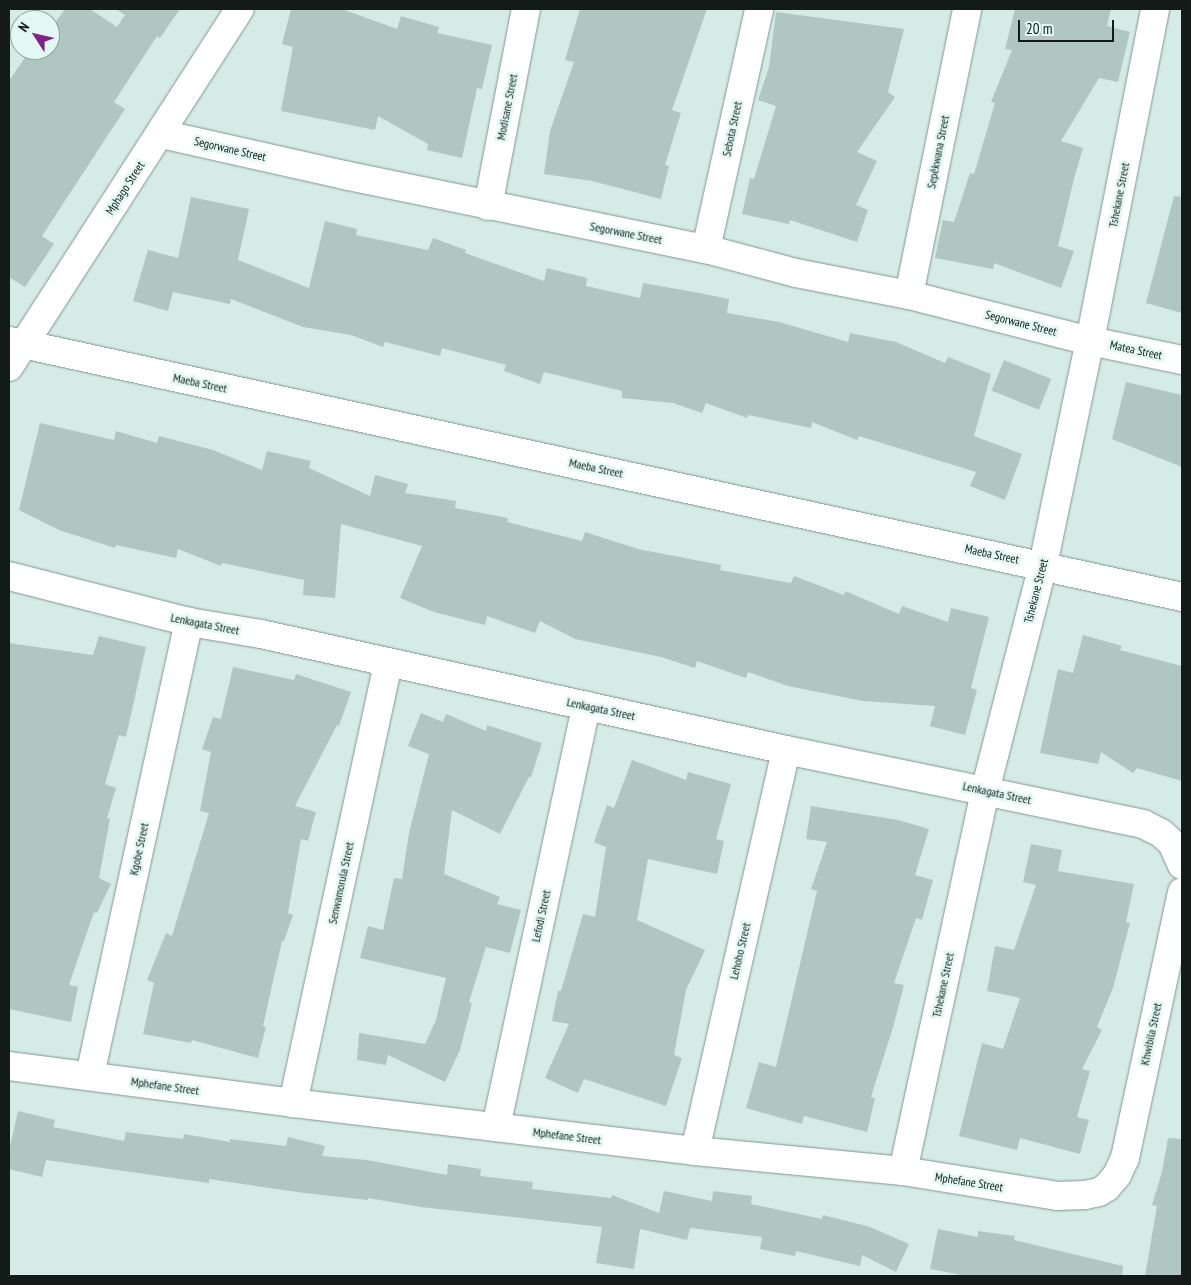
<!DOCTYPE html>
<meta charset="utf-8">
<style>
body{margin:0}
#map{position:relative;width:1191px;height:1285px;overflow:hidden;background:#d4ece5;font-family:"PT Sans Narrow",sans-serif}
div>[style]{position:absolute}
.building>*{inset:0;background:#b0c7c1;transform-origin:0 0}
.roads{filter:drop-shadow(0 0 1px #819690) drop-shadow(0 0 1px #819690)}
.minor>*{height:28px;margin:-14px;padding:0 14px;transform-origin:14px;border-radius:14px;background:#fff}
span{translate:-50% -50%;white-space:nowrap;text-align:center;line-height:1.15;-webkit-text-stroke:5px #e1f9f2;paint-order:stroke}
.street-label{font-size:12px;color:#131b19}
.frame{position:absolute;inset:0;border:10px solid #131b19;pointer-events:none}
.north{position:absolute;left:10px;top:10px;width:50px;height:50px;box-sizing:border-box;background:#e1f9f2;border:1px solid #8fa09b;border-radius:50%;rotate:305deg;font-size:14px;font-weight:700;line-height:20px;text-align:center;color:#131b19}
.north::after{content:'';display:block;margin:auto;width:18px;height:22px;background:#83228d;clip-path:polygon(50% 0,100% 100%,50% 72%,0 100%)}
.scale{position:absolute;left:1018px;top:20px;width:96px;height:22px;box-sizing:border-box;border:2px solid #131b19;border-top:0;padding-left:6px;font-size:15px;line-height:18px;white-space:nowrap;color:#131b19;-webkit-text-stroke:4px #e1f9f2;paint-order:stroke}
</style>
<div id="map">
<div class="building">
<i style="clip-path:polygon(65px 9px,90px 9px,117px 27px,125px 15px,116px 9px,180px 9px,160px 38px,157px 36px,114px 102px,125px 109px,42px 236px,54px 244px,25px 287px,9px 277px,9px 81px,30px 50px,50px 50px,50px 30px)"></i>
<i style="clip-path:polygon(291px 9px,342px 9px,397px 29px,401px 16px,439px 27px,437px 33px,492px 45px,482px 89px,477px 88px,462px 158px,427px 150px,428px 144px,378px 116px,375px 130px,281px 111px,293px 47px,282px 44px)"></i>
<i style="clip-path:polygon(580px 9px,707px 9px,672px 110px,681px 113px,665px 165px,669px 166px,661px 199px,592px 181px,544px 174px,550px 131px,574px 62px,565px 60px)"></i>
<i style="clip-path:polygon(1015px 9px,1111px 9px,1107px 26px,1130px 32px,1118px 82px,1099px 78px,1061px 141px,1083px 148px,1075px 175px,1058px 246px,1074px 251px,1061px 288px,994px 263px,993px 269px,935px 258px,943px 220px,954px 222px,970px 173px,974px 174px,995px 103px,991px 102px,1012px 50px,1005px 49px)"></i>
<i style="clip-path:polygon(776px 12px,904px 29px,888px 92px,895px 97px,857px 152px,877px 161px,856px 205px,868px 210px,857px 242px,790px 220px,789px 224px,742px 214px,750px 178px,754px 179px,776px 106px,758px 100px,769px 67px)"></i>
<i style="clip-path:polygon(1174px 196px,1182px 197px,1182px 313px,1146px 303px)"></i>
<i style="clip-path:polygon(191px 197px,249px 209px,238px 260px,309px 288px,325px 221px,357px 229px,356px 235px,428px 250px,433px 238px,466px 250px,465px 253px,544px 281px,547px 268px,587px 278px,586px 286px,640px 298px,643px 283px,694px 292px,729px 299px,727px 313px,779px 322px,848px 342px,850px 333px,896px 342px,945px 363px,948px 357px,991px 374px,974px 436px,1022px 454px,1005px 500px,970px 486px,976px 472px,859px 436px,857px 440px,812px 422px,811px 428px,748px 415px,747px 418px,706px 403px,702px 413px,673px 403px,622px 398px,622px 391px,544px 372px,540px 384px,504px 371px,506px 365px,442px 348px,440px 356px,385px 342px,383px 347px,351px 335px,303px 327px,231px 299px,230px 304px,173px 292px,168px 311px,133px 301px,148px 250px,178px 258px)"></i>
<i style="left:1004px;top:360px;width:51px;height:33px;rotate:22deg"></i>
<i style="clip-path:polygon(1126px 382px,1182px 395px,1182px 467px,1112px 439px)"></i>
<i style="clip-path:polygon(40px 423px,114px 440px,116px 431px,157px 443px,159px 436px,213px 450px,262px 470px,267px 451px,311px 461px,309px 468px,370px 496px,375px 475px,408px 484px,405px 493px,456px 501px,455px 508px,508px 518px,507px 522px,582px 541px,585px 532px,638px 549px,721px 565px,720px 570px,791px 583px,794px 576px,844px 595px,845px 591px,899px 614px,902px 606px,948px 622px,951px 608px,989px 617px,971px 688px,977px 690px,965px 735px,930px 726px,935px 706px,863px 701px,788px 686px,748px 672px,746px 678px,697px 661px,695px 668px,661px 657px,575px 639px,540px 621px,535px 633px,487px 616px,485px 625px,434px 612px,400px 598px,422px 546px,341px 524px,335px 598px,303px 595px,304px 580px,222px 563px,221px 566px,178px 549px,176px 558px,116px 545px,115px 548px,59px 530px,19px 510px)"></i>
<i style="clip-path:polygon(1083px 635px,1122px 646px,1120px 650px,1182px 666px,1182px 781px,1137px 768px,1133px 773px,1101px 752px,1098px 764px,1040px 753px,1058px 669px,1073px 673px)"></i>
<i style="clip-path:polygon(99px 636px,146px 647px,126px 737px,119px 735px,105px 784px,116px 788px,107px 818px,110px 819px,99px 878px,111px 884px,97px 913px,94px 912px,69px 985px,78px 987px,71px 1022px,9px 1009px,9px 643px,93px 655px)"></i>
<i style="clip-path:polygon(233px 667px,294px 680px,296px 674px,351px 692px,339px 726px,337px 725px,295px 806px,316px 812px,308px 841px,301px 839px,288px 913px,293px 915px,284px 941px,282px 941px,263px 1026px,266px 1027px,258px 1058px,192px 1040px,191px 1043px,143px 1034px,154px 983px,147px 980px,166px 933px,172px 936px,209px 813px,200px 811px,211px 752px,202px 749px,213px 717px,221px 719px)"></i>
<i style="clip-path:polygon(421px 713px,443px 722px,446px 714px,486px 731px,487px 725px,542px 743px,531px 777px,529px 777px,500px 834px,452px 810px,444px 874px,500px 897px,497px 904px,521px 910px,510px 953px,486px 947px,469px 1002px,472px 1003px,460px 1050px,445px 1082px,388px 1055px,386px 1065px,357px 1060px,359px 1033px,425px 1044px,436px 1020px,446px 978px,360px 958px,368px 926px,383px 930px,394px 878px,402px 879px,409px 833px,429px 754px,408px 746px)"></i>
<i style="clip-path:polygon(632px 760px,686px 780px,688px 772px,731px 784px,716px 839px,724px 841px,717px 874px,648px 859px,637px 920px,705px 950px,686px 990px,674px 1055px,682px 1058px,666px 1106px,584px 1079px,578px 1093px,545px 1078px,569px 1024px,552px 1021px,558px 991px,561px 991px,583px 914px,595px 917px,606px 847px,594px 842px,607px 805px,614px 808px)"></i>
<i style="clip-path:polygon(811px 806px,898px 820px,929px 829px,915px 875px,933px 880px,922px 920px,916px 918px,894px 983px,904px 985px,894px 1024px,871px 1097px,875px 1098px,867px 1132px,804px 1116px,802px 1124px,746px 1108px,759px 1062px,776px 1067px,817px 891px,811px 889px,827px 842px,806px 839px)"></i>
<i style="clip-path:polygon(1031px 844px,1062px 850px,1058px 871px,1134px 884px,1126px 922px,1130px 923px,1113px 988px,1097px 1027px,1102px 1030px,1082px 1069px,1090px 1071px,1077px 1117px,1089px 1120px,1080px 1154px,1020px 1138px,1017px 1150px,959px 1136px,982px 1043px,1003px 1049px,1020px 998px,987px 991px,995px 946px,1014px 950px,1036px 885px,1023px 882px)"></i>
<i style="clip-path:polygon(18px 1111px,55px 1120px,53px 1127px,124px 1141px,126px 1132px,183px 1139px,184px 1134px,230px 1142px,230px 1139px,286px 1146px,288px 1137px,325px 1146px,322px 1156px,367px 1160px,447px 1175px,448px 1164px,481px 1169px,480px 1176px,533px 1182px,532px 1189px,611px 1198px,612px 1195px,659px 1213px,664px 1191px,712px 1201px,713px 1191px,752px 1196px,751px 1204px,822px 1219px,823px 1215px,870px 1227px,909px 1244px,896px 1272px,862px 1255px,860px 1266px,796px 1251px,795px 1256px,760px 1249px,762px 1237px,690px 1228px,687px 1240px,640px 1229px,634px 1269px,596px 1263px,602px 1227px,421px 1207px,368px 1198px,368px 1200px,304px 1193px,209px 1179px,209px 1183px,46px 1160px,42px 1177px,9px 1169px,9px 1151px)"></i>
<i style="clip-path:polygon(1168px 1138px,1182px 1139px,1182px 1276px,1145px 1276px,1157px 1206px,1152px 1205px,1162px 1172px)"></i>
<i style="clip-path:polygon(938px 1229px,978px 1237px,978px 1231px,1015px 1236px,1014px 1240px,1123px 1266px,1122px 1276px,967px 1276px,930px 1269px)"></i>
</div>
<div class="roads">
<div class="minor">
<i style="left:161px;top:134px;width:188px;rotate:12.6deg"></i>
<i style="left:344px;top:175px;width:369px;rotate:11.6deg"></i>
<i style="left:706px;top:249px;width:93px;rotate:14.9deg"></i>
<i style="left:796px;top:273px;width:115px;rotate:11deg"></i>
<i style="left:909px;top:295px;width:187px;rotate:14.3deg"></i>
<i style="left:1090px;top:341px;width:94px;rotate:11.7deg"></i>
<i style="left:488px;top:206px;width:201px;rotate:-79.1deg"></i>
<i style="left:706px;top:249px;width:246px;rotate:-77.5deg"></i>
<i style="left:909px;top:295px;width:292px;rotate:-78.5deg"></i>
<i style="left:9px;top:341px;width:1201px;rotate:12.31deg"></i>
<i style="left:9px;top:367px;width:426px;rotate:-57.2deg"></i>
<i style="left:9px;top:576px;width:186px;rotate:14.3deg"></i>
<i style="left:189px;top:622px;width:73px;rotate:9.5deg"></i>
<i style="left:261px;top:634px;width:538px;rotate:12.46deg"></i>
<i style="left:786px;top:750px;width:365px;rotate:11.7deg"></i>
<i style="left:1143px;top:824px;width:20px;rotate:27deg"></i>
<i style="left:1161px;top:833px;width:15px;rotate:42deg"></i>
<i style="left:1172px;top:843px;width:24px;rotate:66deg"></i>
<i style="left:9px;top:1066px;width:286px;rotate:7.4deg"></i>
<i style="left:293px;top:1103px;width:405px;rotate:6.8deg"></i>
<i style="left:695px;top:1151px;width:209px;rotate:5.5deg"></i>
<i style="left:903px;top:1171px;width:156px;rotate:9.2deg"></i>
<i style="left:1057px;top:1196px;width:28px;rotate:-2deg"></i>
<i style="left:1085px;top:1195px;width:14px;rotate:-12deg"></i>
<i style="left:1099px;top:1192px;width:9px;rotate:-32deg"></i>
<i style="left:1107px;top:1187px;width:16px;rotate:-50deg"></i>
<i style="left:1117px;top:1175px;width:19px;rotate:-65deg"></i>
<i style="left:1125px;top:1158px;width:272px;rotate:-77.9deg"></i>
<i style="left:90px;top:1075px;width:464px;rotate:-77.7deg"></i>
<i style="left:293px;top:1103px;width:449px;rotate:-77.8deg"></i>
<i style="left:496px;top:1127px;width:431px;rotate:-77.9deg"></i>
<i style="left:695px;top:1151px;width:411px;rotate:-77.2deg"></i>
<i style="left:903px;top:1171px;width:389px;rotate:-77.8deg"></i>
<i style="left:985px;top:791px;width:233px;rotate:-75.6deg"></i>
<i style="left:1043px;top:565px;width:229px;rotate:-78.2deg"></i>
<i style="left:1090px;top:341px;width:338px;rotate:-78.9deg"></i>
</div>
</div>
<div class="street-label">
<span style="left:507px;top:107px;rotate:-79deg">Modisane Street</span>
<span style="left:732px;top:129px;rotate:-78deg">Sebota Street</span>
<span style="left:230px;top:149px;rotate:13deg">Segorwane Street</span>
<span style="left:938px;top:152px;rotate:-79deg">Sepêkwana Street</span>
<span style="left:125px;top:188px;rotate:-57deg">Mphago Street</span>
<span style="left:1119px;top:195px;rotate:-79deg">Tshekane Street</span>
<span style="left:626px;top:233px;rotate:11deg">Segorwane Street</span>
<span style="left:1021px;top:323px;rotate:14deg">Segorwane Street</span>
<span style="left:1136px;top:350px;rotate:12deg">Matea Street</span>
<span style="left:200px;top:383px;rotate:12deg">Maeba Street</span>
<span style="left:596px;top:468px;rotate:12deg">Maeba Street</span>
<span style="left:992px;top:554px;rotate:12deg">Maeba Street</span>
<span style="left:1036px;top:591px;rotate:-76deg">Tshekane Street</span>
<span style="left:205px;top:624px;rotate:11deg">Lenkagata Street</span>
<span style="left:601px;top:709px;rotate:12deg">Lenkagata Street</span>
<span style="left:997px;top:793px;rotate:12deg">Lenkagata Street</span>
<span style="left:139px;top:849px;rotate:-78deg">Kgobe Street</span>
<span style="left:341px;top:883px;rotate:-78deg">Senwamorula Street</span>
<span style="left:541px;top:916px;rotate:-78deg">Lefodi Street</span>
<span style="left:740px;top:951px;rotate:-77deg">Lehoho Street</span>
<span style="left:943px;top:985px;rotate:-78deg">Tshekane Street</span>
<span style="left:1151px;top:1034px;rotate:-78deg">Khwibila Street</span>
<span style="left:165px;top:1086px;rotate:8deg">Mphefane Street</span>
<span style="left:567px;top:1136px;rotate:7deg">Mphefane Street</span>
<span style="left:969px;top:1182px;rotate:9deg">Mphefane Street</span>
</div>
<div class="frame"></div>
<div class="north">N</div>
<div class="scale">20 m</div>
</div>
